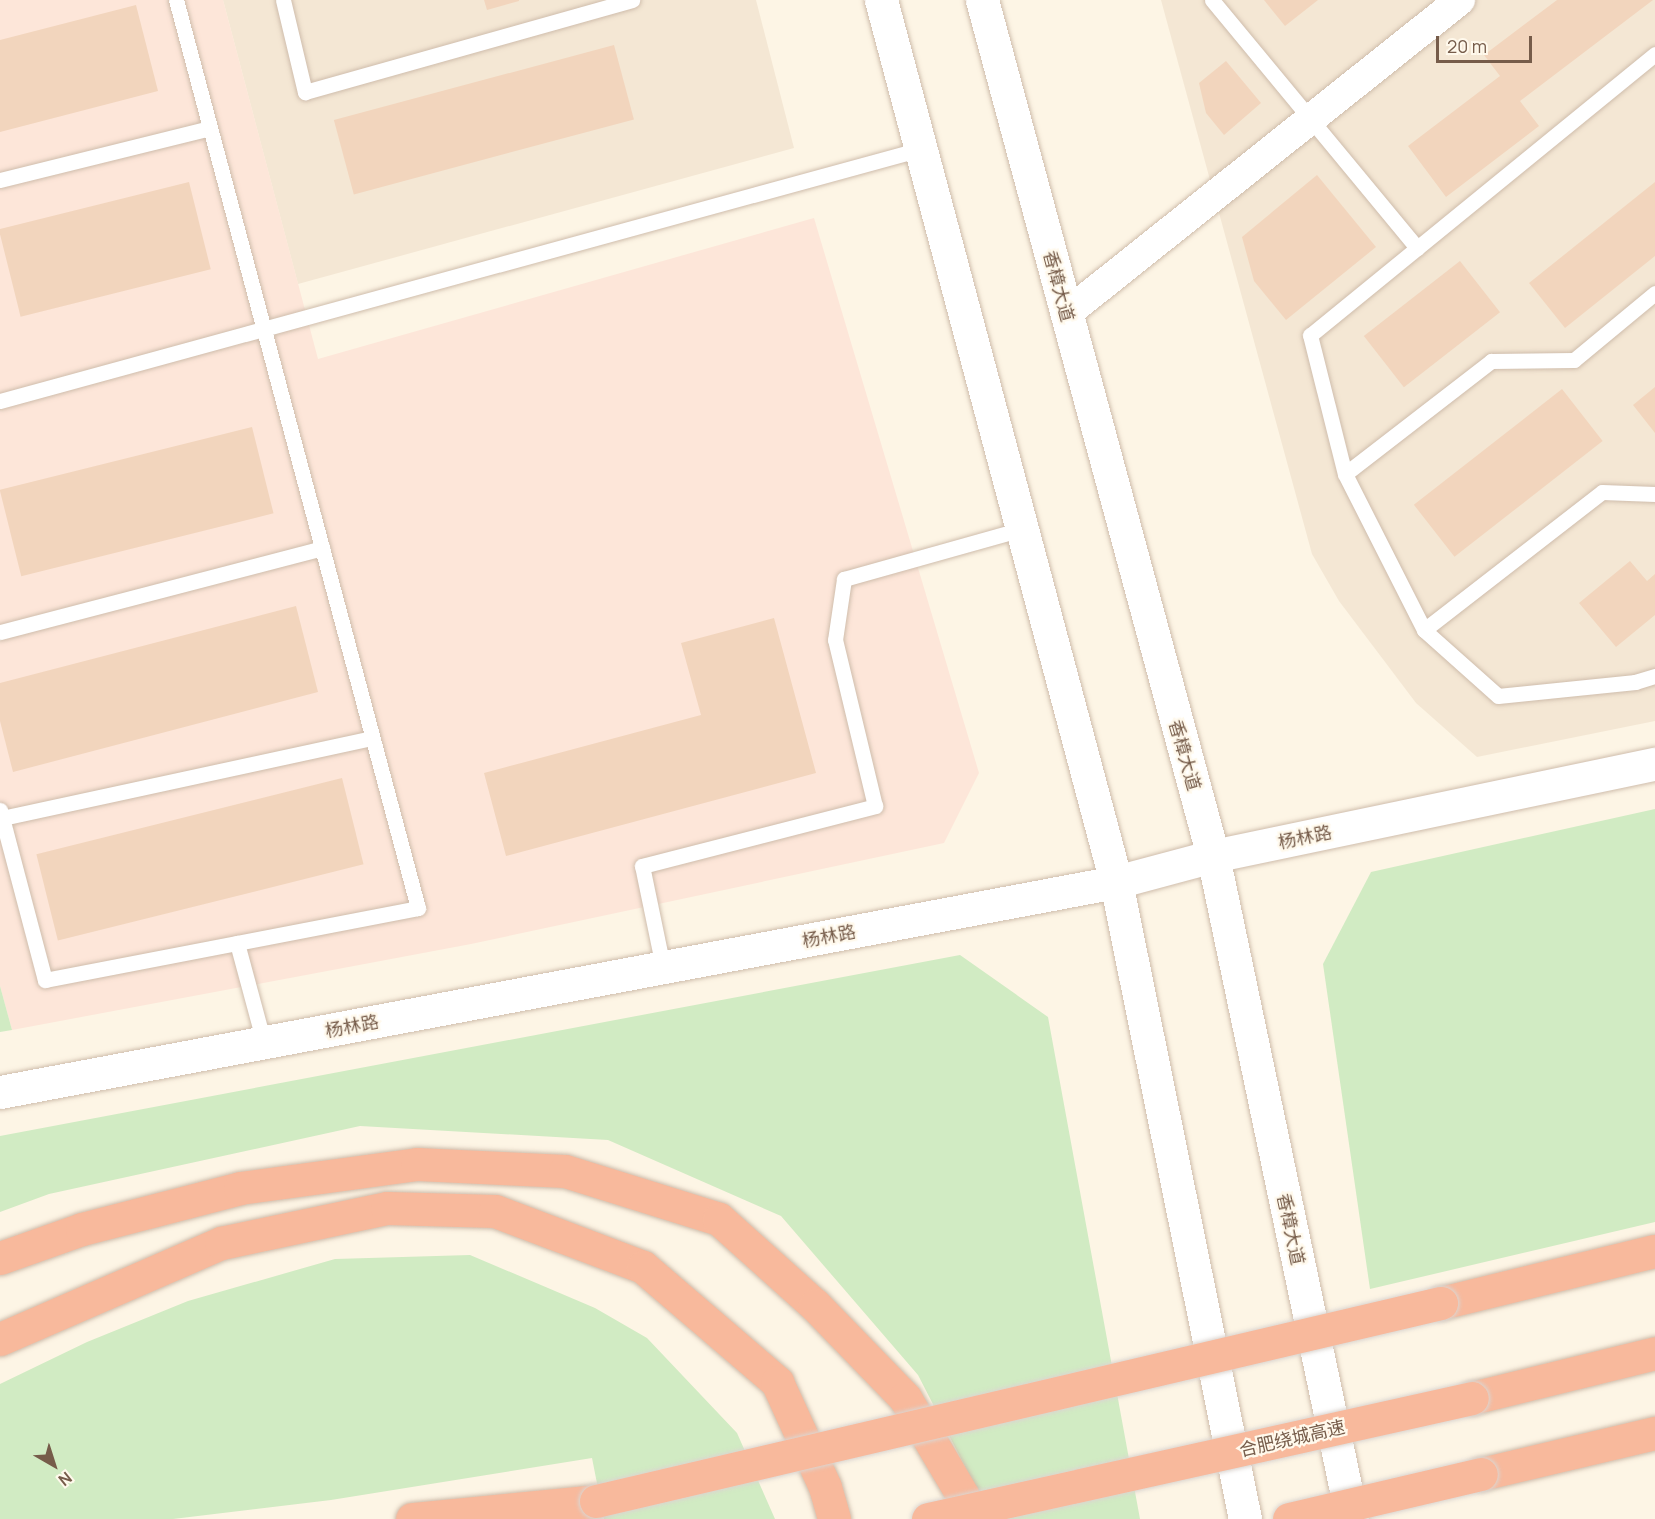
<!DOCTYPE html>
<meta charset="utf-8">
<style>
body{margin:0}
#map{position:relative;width:1655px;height:1519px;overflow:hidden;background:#fdf5e5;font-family:Manrope,"Noto Sans SC",sans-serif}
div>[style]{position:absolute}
.residential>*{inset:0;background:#f4e7d4}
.commercial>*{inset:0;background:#fde6d9}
.green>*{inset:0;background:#d1ebc3}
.building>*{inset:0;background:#f2d5bd;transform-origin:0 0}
.roads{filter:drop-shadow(0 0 2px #cfbdac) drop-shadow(0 0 2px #cfbdac)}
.lane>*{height:15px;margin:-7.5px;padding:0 7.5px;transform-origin:7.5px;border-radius:7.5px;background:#fff}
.street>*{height:30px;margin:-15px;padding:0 15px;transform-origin:15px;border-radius:15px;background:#fff}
.secondary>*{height:33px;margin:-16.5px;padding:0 16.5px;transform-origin:16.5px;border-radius:16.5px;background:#fff}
.highway>*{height:33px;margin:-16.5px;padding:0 16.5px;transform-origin:16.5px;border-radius:16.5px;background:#f8b99c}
.bridges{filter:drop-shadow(0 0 2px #dbd5d0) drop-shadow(0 0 2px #dbd5d0)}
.highway-bridge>*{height:33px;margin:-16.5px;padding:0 16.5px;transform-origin:16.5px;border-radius:16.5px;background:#f8b99c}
span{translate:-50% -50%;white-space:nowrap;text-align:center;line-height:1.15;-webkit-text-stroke:4.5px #fff9ec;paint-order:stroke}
.street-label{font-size:18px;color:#765c4a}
.north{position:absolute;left:24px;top:1435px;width:60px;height:60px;-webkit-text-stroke:4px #fff9ec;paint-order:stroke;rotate:141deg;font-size:16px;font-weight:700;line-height:24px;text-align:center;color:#765c4a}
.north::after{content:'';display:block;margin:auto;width:21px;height:27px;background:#765c4a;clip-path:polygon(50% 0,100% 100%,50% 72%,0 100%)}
.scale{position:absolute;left:1436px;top:36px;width:96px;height:27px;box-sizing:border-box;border:3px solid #765c4a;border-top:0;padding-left:8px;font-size:18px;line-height:21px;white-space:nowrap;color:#765c4a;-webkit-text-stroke:4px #fff9ec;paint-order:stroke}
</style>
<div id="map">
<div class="residential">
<i style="clip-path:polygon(223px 0,756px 0,794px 148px,298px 284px)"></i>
<i style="clip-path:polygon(1161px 0,1655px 0,1655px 721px,1477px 757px,1416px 703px,1339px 601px,1312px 554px)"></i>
</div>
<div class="commercial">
<i style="clip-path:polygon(0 0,223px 0,318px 359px,814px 218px,979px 773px,944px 843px,471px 944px,12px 1030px,0 986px)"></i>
</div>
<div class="green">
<i style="clip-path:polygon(1655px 809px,1655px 1222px,1370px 1289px,1323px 964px,1371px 872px)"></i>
<i style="clip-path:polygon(960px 955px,1048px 1017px,1140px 1519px,992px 1519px,918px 1375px,781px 1216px,608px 1140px,360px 1126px,49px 1194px,0 1212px,0 1136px)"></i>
<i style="clip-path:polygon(0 986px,12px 1030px,0 1032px)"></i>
<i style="clip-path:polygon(470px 1255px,595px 1308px,647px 1338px,737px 1433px,775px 1519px,604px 1519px,592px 1458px,331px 1500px,173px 1519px,0 1519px,0 1384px,87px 1342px,188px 1301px,335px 1259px)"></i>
</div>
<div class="building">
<i style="clip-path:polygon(484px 0,519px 0,519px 1px,487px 10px)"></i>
<i style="clip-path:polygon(1264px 0,1318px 0,1285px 26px)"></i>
<i style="clip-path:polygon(1557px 0,1653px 0,1520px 101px,1539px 126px,1446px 197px,1408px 146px,1500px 76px,1484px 55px)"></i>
<i style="clip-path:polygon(136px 5px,158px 91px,0 132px,0 40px)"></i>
<i style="left:614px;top:45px;width:77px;height:290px;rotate:75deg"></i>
<i style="clip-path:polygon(1226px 61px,1261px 103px,1224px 135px,1206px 113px,1199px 83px)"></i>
<i style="clip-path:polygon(1317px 175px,1376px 247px,1286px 320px,1254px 281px,1242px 237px)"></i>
<i style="left:189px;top:182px;width:90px;height:196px;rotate:76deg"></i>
<i style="clip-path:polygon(1655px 182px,1655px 256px,1565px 328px,1529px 283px)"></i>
<i style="left:1460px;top:261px;width:65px;height:122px;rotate:52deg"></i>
<i style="clip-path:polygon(1655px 387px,1655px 433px,1633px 405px)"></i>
<i style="left:1562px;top:389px;width:66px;height:188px;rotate:52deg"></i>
<i style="left:252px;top:427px;width:89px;height:260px;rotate:76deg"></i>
<i style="clip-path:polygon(1630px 561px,1647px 581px,1655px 574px,1655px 615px,1616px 647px,1579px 603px)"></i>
<i style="clip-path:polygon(296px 606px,318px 692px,13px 772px,0 721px,0 683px)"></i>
<i style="clip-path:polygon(774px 618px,816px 773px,506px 856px,484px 773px,701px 715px,681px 643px)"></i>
<i style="left:342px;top:778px;width:89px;height:315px;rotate:76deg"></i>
</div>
<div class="roads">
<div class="lane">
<i style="left:283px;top:0;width:95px;rotate:76.6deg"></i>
<i style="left:305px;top:92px;width:340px;rotate:-15.7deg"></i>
<i style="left:1212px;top:0;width:322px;rotate:50.4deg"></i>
<i style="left:1655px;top:54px;width:445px;rotate:140.8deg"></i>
<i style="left:1310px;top:335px;width:143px;rotate:75.9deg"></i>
<i style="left:1345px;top:474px;width:175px;rotate:63.1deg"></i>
<i style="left:1424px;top:630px;width:99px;rotate:41.7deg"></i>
<i style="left:1498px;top:696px;width:138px;rotate:-5.8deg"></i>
<i style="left:1635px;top:682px;width:21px;rotate:-17deg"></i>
<i style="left:0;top:180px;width:216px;rotate:-13.9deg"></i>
<i style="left:0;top:401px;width:955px;rotate:-15.3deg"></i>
<i style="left:1345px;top:474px;width:185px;rotate:-37.7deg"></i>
<i style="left:1491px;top:361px;width:83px;rotate:-0.7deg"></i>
<i style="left:1574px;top:360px;width:105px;rotate:-39.6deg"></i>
<i style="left:1424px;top:630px;width:225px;rotate:-37.8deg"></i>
<i style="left:1602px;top:492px;width:53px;rotate:2.2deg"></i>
<i style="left:0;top:632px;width:333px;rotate:-14.6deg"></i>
<i style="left:0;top:810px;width:176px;rotate:75.2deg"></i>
<i style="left:45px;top:980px;width:380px;rotate:-10.9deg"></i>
<i style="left:418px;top:908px;width:940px;rotate:-104.92deg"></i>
<i style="left:2px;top:818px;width:378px;rotate:-12.2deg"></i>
<i style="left:237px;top:943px;width:104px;rotate:74.9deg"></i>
<i style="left:663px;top:967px;width:103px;rotate:-101.7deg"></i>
<i style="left:642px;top:866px;width:241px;rotate:-14.4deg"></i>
<i style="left:875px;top:806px;width:171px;rotate:-103.5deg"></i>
<i style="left:835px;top:640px;width:62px;rotate:-81.6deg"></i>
<i style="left:844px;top:579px;width:185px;rotate:-15.7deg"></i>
</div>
<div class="street">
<i style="left:1066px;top:314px;width:504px;rotate:-38.55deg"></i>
</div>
<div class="secondary">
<i style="left:881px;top:0;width:913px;rotate:75.08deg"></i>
<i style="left:1116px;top:882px;width:650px;rotate:78.55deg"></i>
<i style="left:982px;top:0;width:887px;rotate:74.9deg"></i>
<i style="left:1213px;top:856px;width:677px;rotate:78.16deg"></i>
<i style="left:0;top:1092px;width:1136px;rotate:-10.66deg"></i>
<i style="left:1116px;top:882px;width:100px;rotate:-15deg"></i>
<i style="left:1213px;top:856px;width:451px;rotate:-11.8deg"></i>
</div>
<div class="highway">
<i style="left:0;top:1258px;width:87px;rotate:-19.5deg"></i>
<i style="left:82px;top:1229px;width:163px;rotate:-14.5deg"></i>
<i style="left:240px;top:1188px;width:179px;rotate:-7.7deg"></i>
<i style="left:417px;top:1164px;width:148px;rotate:2.7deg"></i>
<i style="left:565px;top:1171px;width:161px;rotate:17.3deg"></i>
<i style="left:719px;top:1219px;width:129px;rotate:41.9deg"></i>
<i style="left:815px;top:1305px;width:129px;rotate:45.9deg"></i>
<i style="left:905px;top:1398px;width:114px;rotate:59.4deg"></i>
<i style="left:963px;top:1496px;width:24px;rotate:71deg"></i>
<i style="left:1441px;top:1303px;width:220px;rotate:-13.7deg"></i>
<i style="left:0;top:1339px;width:241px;rotate:-23.5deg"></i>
<i style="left:221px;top:1243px;width:170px;rotate:-11.9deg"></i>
<i style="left:387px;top:1208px;width:108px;rotate:1.6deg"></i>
<i style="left:495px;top:1211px;width:158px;rotate:20.7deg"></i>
<i style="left:643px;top:1267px;width:177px;rotate:40.6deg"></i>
<i style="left:777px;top:1382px;width:115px;rotate:65.4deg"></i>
<i style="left:825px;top:1487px;width:33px;rotate:74deg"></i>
<i style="left:1472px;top:1398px;width:188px;rotate:-13.8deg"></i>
<i style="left:1481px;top:1474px;width:179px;rotate:-13.3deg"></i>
<i style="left:412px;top:1519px;width:185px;rotate:-5.6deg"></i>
</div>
</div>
<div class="bridges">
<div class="highway-bridge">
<i style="left:596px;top:1501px;width:868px;rotate:-13.19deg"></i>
<i style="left:928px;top:1519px;width:557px;rotate:-12.54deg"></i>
<i style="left:1289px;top:1519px;width:197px;rotate:-13.2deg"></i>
</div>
</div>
<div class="street-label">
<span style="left:1059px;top:286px;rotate:75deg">香樟大道</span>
<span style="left:1185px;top:755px;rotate:74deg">香樟大道</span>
<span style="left:1305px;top:837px;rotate:-12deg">杨林路</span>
<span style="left:829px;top:936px;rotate:-11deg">杨林路</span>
<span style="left:352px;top:1026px;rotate:-11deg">杨林路</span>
<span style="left:1291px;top:1229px;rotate:78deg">香樟大道</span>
<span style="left:1292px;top:1438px;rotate:-13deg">合肥绕城高速</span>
</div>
<div class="north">N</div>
<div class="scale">20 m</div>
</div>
